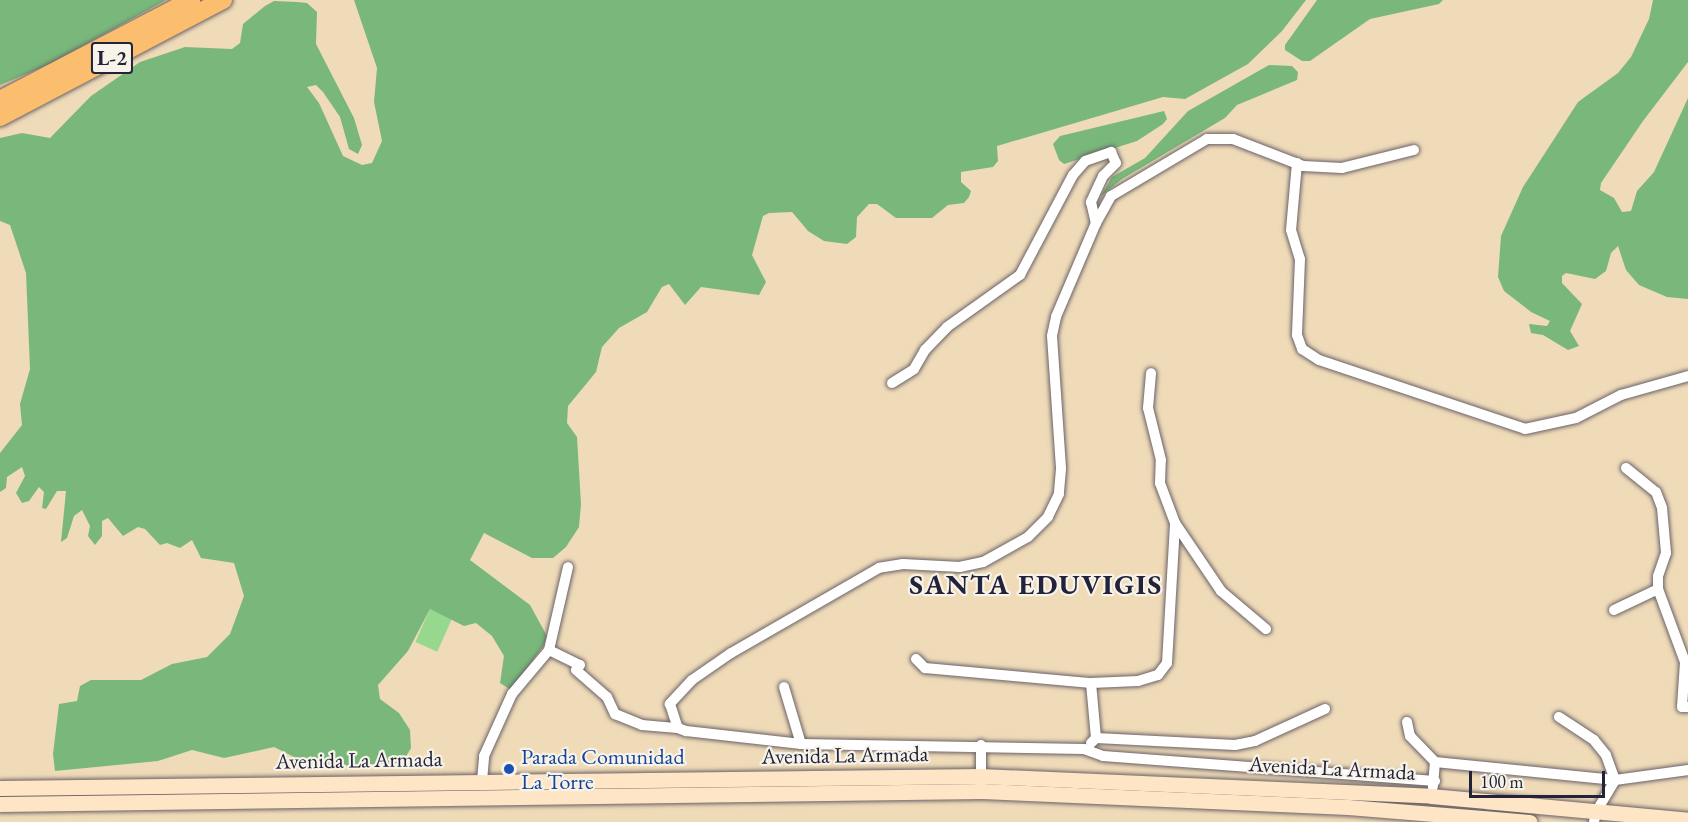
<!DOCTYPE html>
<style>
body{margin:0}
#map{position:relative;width:1688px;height:822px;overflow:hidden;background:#f0dbb9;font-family:"EB Garamond",serif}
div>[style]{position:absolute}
.green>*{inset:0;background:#97d88f;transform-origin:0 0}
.forest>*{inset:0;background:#79b87a}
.roads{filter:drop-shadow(0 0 2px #6a6367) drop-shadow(0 0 2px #6a6367)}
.minor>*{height:10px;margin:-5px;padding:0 5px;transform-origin:5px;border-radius:5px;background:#fff}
.secondary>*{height:15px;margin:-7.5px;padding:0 7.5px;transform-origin:7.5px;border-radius:7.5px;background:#fde5c5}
.trunk>*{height:18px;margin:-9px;padding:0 9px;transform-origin:9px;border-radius:9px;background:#fbbd6e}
.dots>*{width:16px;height:16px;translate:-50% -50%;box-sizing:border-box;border:3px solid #f7f3e8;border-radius:50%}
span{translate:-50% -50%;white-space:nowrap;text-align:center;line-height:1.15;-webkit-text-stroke:4.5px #f7f3e8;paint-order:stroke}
.shield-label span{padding:2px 4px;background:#f7f3e8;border:2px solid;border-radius:4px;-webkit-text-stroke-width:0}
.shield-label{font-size:21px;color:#22223b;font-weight:700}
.street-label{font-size:22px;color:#22223b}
.transit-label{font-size:22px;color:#164399}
.left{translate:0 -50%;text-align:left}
.district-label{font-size:28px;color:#22223b;font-weight:700;letter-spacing:1.5px}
.scale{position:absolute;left:1469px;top:771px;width:136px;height:27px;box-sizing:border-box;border:3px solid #22223b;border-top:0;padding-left:8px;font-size:18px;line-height:21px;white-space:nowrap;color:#22223b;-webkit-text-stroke:4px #f7f3e8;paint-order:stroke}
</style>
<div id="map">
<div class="green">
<i style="left:430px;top:609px;width:24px;height:36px;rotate:24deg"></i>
</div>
<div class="forest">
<i style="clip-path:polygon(0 0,166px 0,50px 64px,0 85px)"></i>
<i style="clip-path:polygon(354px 0,1306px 0,1282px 31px,1248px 64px,1185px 99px,1163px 97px,997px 146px,998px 161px,993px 167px,961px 172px,961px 182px,971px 191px,969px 197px,964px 203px,948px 205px,932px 218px,896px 218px,877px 204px,869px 204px,857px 217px,856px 237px,847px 244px,824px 241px,808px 231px,792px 212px,769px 213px,763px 216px,752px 255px,766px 282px,759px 295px,701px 287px,685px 305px,669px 284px,662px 287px,647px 312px,619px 328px,602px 347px,596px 372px,568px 406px,567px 423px,577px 437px,581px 504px,579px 527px,566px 547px,553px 558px,532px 558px,484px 533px,470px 560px,530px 605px,547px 636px,544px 645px,511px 690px,500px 683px,504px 656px,492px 636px,476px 623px,464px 626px,430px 609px,408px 651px,378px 685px,380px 699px,399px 713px,410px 730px,411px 748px,402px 763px,314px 767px,274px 747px,224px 758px,192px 750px,158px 761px,55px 771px,53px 754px,59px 704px,77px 701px,80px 686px,91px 680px,141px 680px,172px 664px,207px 657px,230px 634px,244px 596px,234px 563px,201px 558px,192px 540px,180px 548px,167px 543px,160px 545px,145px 529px,138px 527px,123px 536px,108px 518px,102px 521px,102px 536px,95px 545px,88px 536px,90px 526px,82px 510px,74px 516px,67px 538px,61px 542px,66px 491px,57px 491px,46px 509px,42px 508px,44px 492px,39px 487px,29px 501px,22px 503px,16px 493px,25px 476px,22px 467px,7px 477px,6px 488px,0 492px,0 453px,22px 425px,20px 404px,30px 369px,26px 273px,10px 225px,0 221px,0 138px,22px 133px,50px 138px,91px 96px,140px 62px,185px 47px,232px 49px,240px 43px,243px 24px,265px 6px,274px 1px,297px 2px,307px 3px,317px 12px,316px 44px,354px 118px,362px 145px,358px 154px,349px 149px,340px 117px,323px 92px,316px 85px,307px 87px,319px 103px,343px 156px,362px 165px,372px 163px,382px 141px,374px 102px,377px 68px)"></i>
<i style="clip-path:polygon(1317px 0,1443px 0,1439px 4px,1370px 19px,1310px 61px,1302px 61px,1285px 50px,1285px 45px)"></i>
<i style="clip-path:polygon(1653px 0,1688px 0,1688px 62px,1643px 121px,1601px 183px,1600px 190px,1614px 198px,1622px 212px,1631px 211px,1637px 191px,1654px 172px,1688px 98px,1688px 299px,1667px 297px,1639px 285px,1626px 270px,1618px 246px,1611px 253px,1606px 271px,1595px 279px,1566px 273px,1562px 276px,1562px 283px,1582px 304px,1570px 331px,1579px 346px,1568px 350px,1543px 335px,1531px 333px,1529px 324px,1547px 326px,1550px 321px,1531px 312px,1504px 291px,1498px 277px,1501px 236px,1523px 187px,1578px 102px,1618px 73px,1631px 57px,1649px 19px)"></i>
<i style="clip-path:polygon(1269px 65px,1292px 66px,1298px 72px,1297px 80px,1237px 105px,1225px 118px,1122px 179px,1101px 196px,1112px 177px,1145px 158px,1188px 111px)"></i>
<i style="clip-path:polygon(1164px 111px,1167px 119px,1163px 124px,1137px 141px,1064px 164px,1059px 160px,1053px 144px,1060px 136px)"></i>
</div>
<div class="roads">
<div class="minor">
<i style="left:1414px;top:150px;width:74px;rotate:166deg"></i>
<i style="left:1342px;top:168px;width:39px;rotate:-177deg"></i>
<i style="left:1303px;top:166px;width:75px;rotate:-158.9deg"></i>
<i style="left:1233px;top:139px;width:26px;rotate:180deg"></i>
<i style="left:1207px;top:139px;width:112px;rotate:149.3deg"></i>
<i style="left:1111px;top:196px;width:31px;rotate:119deg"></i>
<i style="left:1096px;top:223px;width:102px;rotate:113.1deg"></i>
<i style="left:1056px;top:317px;width:19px;rotate:102deg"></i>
<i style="left:1052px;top:336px;width:133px;rotate:86.1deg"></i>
<i style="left:1061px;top:469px;width:25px;rotate:95deg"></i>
<i style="left:1059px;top:494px;width:25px;rotate:116deg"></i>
<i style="left:1048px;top:517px;width:28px;rotate:135deg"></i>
<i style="left:1028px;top:537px;width:51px;rotate:150.9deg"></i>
<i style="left:983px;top:562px;width:24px;rotate:168deg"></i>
<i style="left:960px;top:567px;width:57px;rotate:-177deg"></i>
<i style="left:903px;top:564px;width:24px;rotate:171deg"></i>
<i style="left:879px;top:568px;width:171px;rotate:150.1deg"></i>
<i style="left:731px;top:653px;width:47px;rotate:145.3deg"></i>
<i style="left:692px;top:680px;width:33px;rotate:133deg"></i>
<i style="left:670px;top:704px;width:25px;rotate:72deg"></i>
<i style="left:678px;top:728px;width:9px;rotate:21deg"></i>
<i style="left:686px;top:731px;width:116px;rotate:6.4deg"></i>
<i style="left:801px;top:744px;width:283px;rotate:1deg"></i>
<i style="left:1084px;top:749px;width:20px;rotate:20deg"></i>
<i style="left:1103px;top:756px;width:333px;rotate:4.3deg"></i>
<i style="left:1297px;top:163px;width:67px;rotate:95.1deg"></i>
<i style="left:1291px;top:230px;width:30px;rotate:73deg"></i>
<i style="left:1300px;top:259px;width:76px;rotate:92.3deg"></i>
<i style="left:1297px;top:335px;width:15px;rotate:70deg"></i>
<i style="left:1302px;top:349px;width:20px;rotate:33deg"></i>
<i style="left:1319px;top:360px;width:217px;rotate:18.5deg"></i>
<i style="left:1525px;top:429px;width:52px;rotate:-12.2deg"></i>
<i style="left:1576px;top:418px;width:51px;rotate:-27.1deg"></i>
<i style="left:1621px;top:395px;width:70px;rotate:-15.8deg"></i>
<i style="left:892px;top:383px;width:26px;rotate:-32deg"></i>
<i style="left:914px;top:369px;width:22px;rotate:-60deg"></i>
<i style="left:925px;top:350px;width:32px;rotate:-46deg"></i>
<i style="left:947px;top:327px;width:90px;rotate:-35.5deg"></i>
<i style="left:1020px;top:275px;width:113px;rotate:-62.1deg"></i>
<i style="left:1073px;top:175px;width:18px;rotate:-49deg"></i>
<i style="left:1085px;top:161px;width:28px;rotate:-19deg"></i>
<i style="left:1111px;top:152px;width:12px;rotate:66deg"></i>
<i style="left:1116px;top:163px;width:18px;rotate:135deg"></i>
<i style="left:1103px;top:176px;width:29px;rotate:115deg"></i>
<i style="left:1091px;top:202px;width:22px;rotate:77deg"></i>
<i style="left:1626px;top:468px;width:38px;rotate:39deg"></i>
<i style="left:1656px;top:492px;width:17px;rotate:69deg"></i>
<i style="left:1662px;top:508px;width:45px;rotate:84.9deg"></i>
<i style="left:1666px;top:553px;width:24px;rotate:109deg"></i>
<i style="left:1658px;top:576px;width:13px;rotate:90deg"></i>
<i style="left:1658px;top:589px;width:78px;rotate:69.7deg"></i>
<i style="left:1685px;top:662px;width:45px;rotate:93.8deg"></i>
<i style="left:1682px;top:707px;width:6px"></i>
<i style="left:1175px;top:523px;width:82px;rotate:55.9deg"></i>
<i style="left:1221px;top:591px;width:59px;rotate:40.2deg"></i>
<i style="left:1614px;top:610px;width:49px;rotate:-25.5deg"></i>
<i style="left:549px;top:650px;width:34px;rotate:26deg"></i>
<i style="left:580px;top:665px;width:6px;rotate:129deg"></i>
<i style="left:576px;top:670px;width:41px;rotate:41.1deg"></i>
<i style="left:607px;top:697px;width:19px;rotate:65deg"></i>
<i style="left:615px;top:714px;width:29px;rotate:22deg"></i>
<i style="left:642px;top:725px;width:36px;rotate:5deg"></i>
<i style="left:916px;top:659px;width:13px;rotate:45deg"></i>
<i style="left:925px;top:668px;width:167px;rotate:5.2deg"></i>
<i style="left:1091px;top:683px;width:47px;rotate:-2.4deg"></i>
<i style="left:1138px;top:681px;width:21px;rotate:-17deg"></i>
<i style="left:1158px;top:675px;width:15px;rotate:-53deg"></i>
<i style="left:1167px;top:663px;width:140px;rotate:-86.7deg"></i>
<i style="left:1175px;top:523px;width:43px;rotate:-110.6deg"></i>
<i style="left:1160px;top:483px;width:23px;rotate:-88deg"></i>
<i style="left:1161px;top:460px;width:54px;rotate:-104deg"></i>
<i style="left:1148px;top:408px;width:35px;rotate:-85deg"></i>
<i style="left:1091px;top:683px;width:55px;rotate:84.8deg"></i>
<i style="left:1096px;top:738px;width:7px;rotate:135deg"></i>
<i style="left:784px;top:687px;width:59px;rotate:73.4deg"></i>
<i style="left:1407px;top:722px;width:14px;rotate:78deg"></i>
<i style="left:1410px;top:736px;width:36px;rotate:46deg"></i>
<i style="left:1435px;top:762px;width:25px;rotate:95deg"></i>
<i style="left:1096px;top:738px;width:139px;rotate:2.9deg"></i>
<i style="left:1235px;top:745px;width:20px;rotate:-11deg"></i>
<i style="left:1255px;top:741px;width:77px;rotate:-24.6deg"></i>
<i style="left:981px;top:745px;width:37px;rotate:90deg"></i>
<i style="left:1435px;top:762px;width:181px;rotate:5.7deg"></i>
<i style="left:1615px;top:780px;width:27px;rotate:-110deg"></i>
<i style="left:1606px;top:755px;width:19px;rotate:-129deg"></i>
<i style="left:1594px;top:740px;width:42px;rotate:-146.7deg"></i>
<i style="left:482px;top:781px;width:25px;rotate:-85deg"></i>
<i style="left:484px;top:756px;width:68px;rotate:-65.7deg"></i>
<i style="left:512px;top:694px;width:57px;rotate:-49.9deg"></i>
<i style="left:549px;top:650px;width:85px;rotate:-77.1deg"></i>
<i style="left:1594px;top:822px;width:10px;rotate:-79deg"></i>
<i style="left:1596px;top:812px;width:37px;rotate:-59deg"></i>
<i style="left:1615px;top:780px;width:74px;rotate:-7.8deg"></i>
</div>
<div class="secondary">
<i style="left:0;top:788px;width:981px;rotate:-0.7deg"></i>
<i style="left:981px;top:776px;width:450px;rotate:2.5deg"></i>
<i style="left:1431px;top:796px;width:258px;rotate:5.3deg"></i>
<i style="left:0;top:804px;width:982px;rotate:-0.76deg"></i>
<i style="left:982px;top:791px;width:366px;rotate:2.5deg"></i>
<i style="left:1348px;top:807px;width:182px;rotate:4.7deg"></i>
</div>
<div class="trunk">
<i style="left:0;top:100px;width:216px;rotate:-27.6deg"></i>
<i style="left:0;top:117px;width:252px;rotate:-27.7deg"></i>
</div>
</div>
<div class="dots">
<i style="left:509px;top:769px;background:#1a4fb4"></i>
</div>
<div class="shield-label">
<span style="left:112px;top:58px">L-2</span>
</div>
<div class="street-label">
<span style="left:845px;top:755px;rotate:-1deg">Avenida La Armada</span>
<span style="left:359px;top:760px;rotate:-1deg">Avenida La Armada</span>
<span style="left:1332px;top:768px;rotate:3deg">Avenida La Armada</span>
</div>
<div class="transit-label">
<span class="left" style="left:521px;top:769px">Parada Comunidad<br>La Torre</span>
</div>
<div class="district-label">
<span style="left:1036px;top:584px">SANTA EDUVIGIS</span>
</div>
<div class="scale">100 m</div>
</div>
